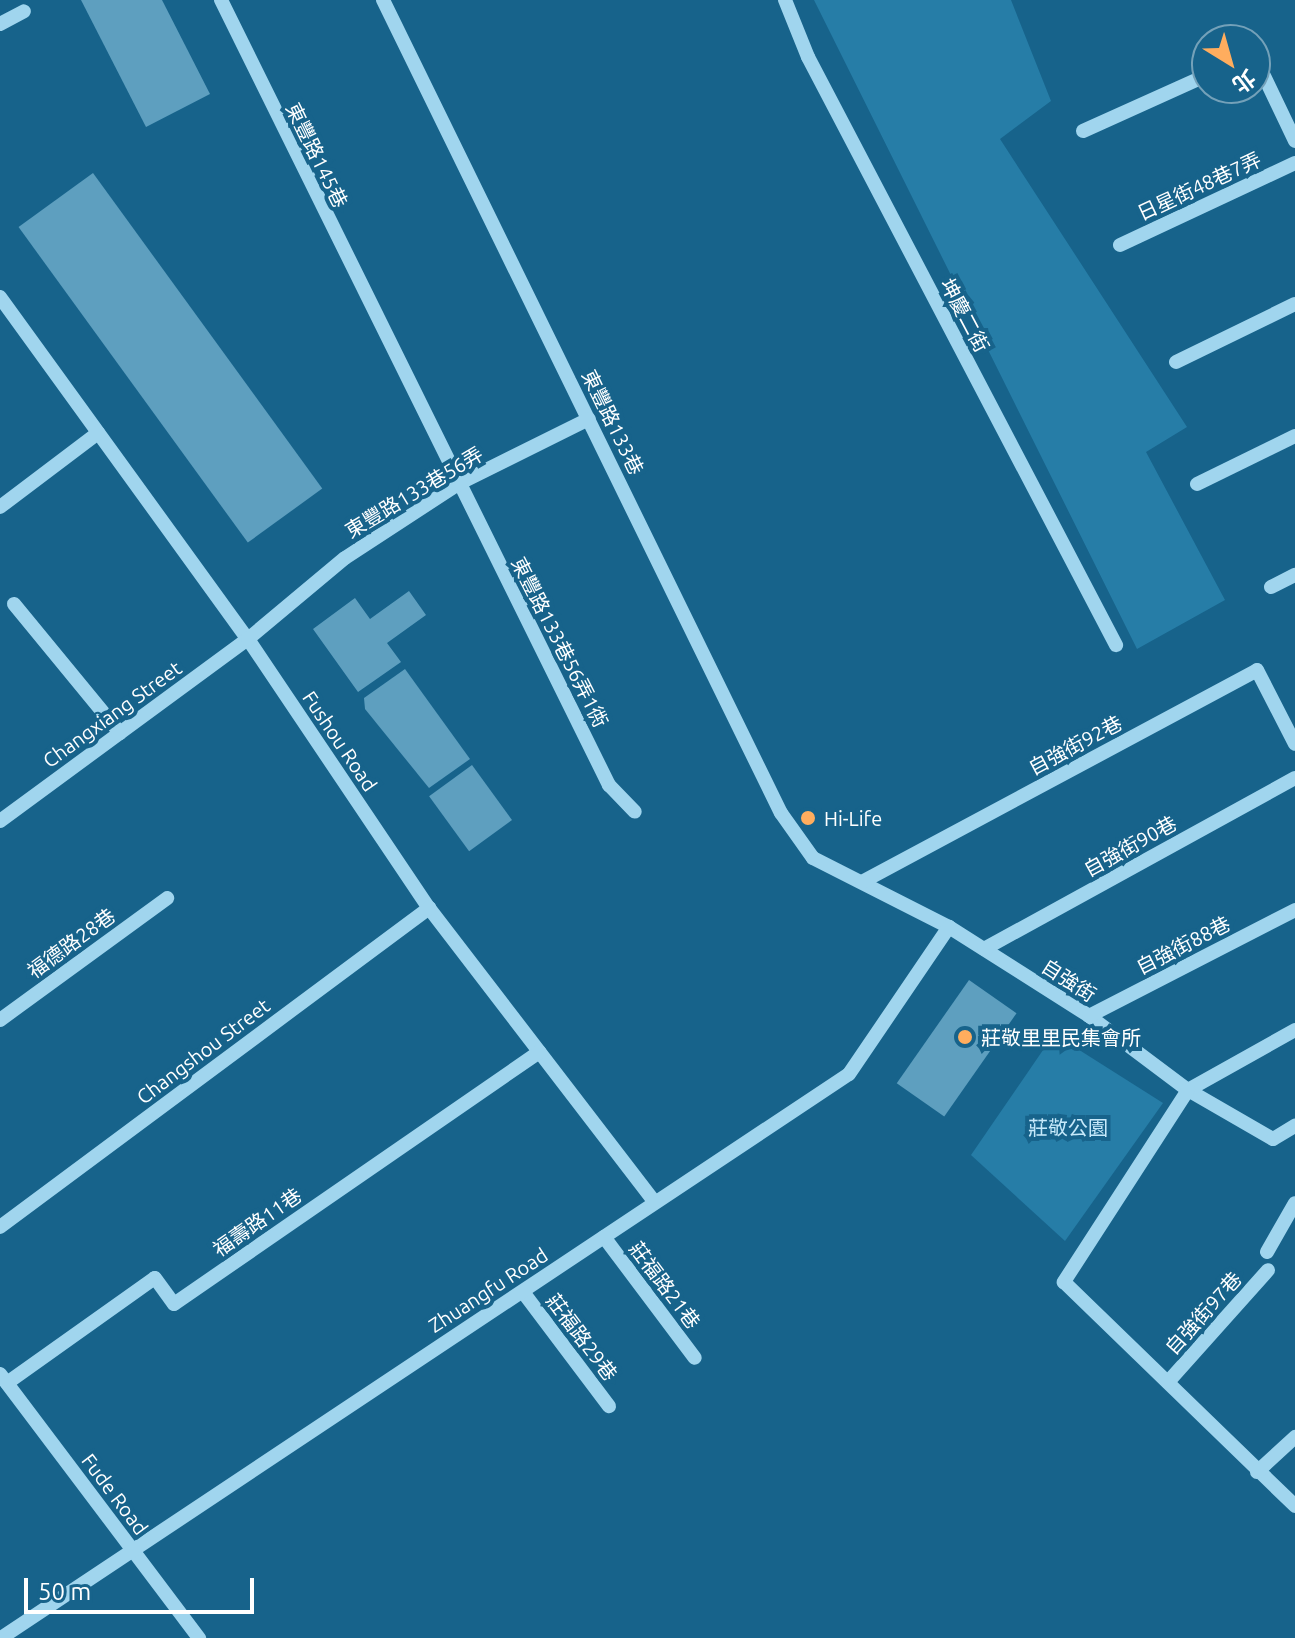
<!DOCTYPE html>
<meta charset="utf-8">
<style>
body{margin:0}
#map{position:relative;width:1295px;height:1638px;overflow:hidden;background:#17638b;font-family:Ubuntu,"Noto Sans TC",sans-serif}
div>[style]{position:absolute}
.green>*{inset:0;background:#267da7}
.building>*{inset:0;background:#5e9fbf;transform-origin:0 0}
.minor>*{height:14px;margin:-7px;padding:0 7px;transform-origin:7px;border-radius:7px;background:#a0d5ee}
.dots>*{width:22px;height:22px;translate:-50% -50%;box-sizing:border-box;border:4px solid #17638b;border-radius:50%}
span{translate:-50% -50%;white-space:nowrap;text-align:center;line-height:1.15;-webkit-text-stroke:8px #17638b;paint-order:stroke}
.street-label{font-size:20px;color:#fff}
.poi-label{font-size:20px;color:#fff}
.left{translate:0 -50%;text-align:left}
.park-label{font-size:20px;color:#c6e9fa}
.north{position:absolute;left:1191px;top:24px;width:80px;height:80px;box-sizing:border-box;background:#17638b;border:2px solid #74a1b9;border-radius:50%;rotate:143deg;font-size:22px;font-weight:700;line-height:32px;text-align:center;color:#fff}
.north::after{content:'';display:block;margin:auto;width:28px;height:36px;background:#ffad5e;clip-path:polygon(50% 0,100% 100%,50% 72%,0 100%)}
.scale{position:absolute;left:24px;top:1578px;width:230px;height:36px;box-sizing:border-box;border:4px solid #fff;border-top:0;padding-left:10px;font-size:24px;line-height:28px;white-space:nowrap;color:#fff;-webkit-text-stroke:6px #17638b;paint-order:stroke}
</style>
<div id="map">
<div class="green">
<i style="clip-path:polygon(814px 0,1011px 0,1051px 101px,1000px 139px,1187px 427px,1146px 452px,1225px 600px,1137px 649px)"></i>
<i style="clip-path:polygon(1054px 1034px,1163px 1103px,1065px 1241px,971px 1155px)"></i>
</div>
<div class="building">
<i style="clip-path:polygon(81px 0,162px 0,210px 94px,146px 127px)"></i>
<i style="left:93px;top:173px;width:390px;height:92px;rotate:54deg"></i>
<i style="clip-path:polygon(409px 591px,426px 615px,387px 643px,401px 662px,358px 692px,313px 629px,355px 598px,370px 619px)"></i>
<i style="clip-path:polygon(405px 669px,470px 759px,429px 788px,365px 709px,364px 698px)"></i>
<i style="left:472px;top:765px;width:68px;height:53px;rotate:54deg"></i>
<i style="left:969px;top:980px;width:58px;height:126px;rotate:35deg"></i>
</div>
<div class="minor">
<i style="left:221px;top:0;width:876px;rotate:63.7deg"></i>
<i style="left:609px;top:785px;width:37px;rotate:46deg"></i>
<i style="left:383px;top:0;width:905px;rotate:63.92deg"></i>
<i style="left:781px;top:813px;width:55px;rotate:54.6deg"></i>
<i style="left:813px;top:858px;width:153px;rotate:26.9deg"></i>
<i style="left:949px;top:927px;width:166px;rotate:32.4deg"></i>
<i style="left:1089px;top:1016px;width:124px;rotate:36.8deg"></i>
<i style="left:1188px;top:1090px;width:98px;rotate:30deg"></i>
<i style="left:1273px;top:1139px;width:26px;rotate:-31deg"></i>
<i style="left:785px;top:0;width:61px;rotate:68deg"></i>
<i style="left:808px;top:57px;width:664px;rotate:62.35deg"></i>
<i style="left:0;top:24px;width:27px;rotate:-28deg"></i>
<i style="left:1255px;top:57px;width:93px;rotate:64.5deg"></i>
<i style="left:1083px;top:131px;width:136px;rotate:-24.3deg"></i>
<i style="left:1120px;top:245px;width:193px;rotate:-25.1deg"></i>
<i style="left:0;top:297px;width:422px;rotate:54.1deg"></i>
<i style="left:248px;top:639px;width:324px;rotate:56.1deg"></i>
<i style="left:429px;top:908px;width:369px;rotate:52.5deg"></i>
<i style="left:1176px;top:362px;width:132px;rotate:-26deg"></i>
<i style="left:1197px;top:484px;width:109px;rotate:-26.1deg"></i>
<i style="left:0;top:507px;width:123px;rotate:-37.1deg"></i>
<i style="left:1271px;top:587px;width:27px;rotate:-27deg"></i>
<i style="left:14px;top:604px;width:167px;rotate:50.6deg"></i>
<i style="left:0;top:821px;width:308px;rotate:-36.3deg"></i>
<i style="left:248px;top:639px;width:126px;rotate:-39.9deg"></i>
<i style="left:345px;top:558px;width:135px;rotate:-33.2deg"></i>
<i style="left:458px;top:484px;width:146px;rotate:-26.4deg"></i>
<i style="left:862px;top:882px;width:448px;rotate:-28.2deg"></i>
<i style="left:1257px;top:670px;width:83px;rotate:62.8deg"></i>
<i style="left:984px;top:949px;width:355px;rotate:-28.8deg"></i>
<i style="left:1089px;top:1016px;width:232px;rotate:-27.2deg"></i>
<i style="left:0;top:1020px;width:207px;rotate:-36.1deg"></i>
<i style="left:1295px;top:1030px;width:123px;rotate:150.7deg"></i>
<i style="left:1188px;top:1090px;width:229px;rotate:122.9deg"></i>
<i style="left:1064px;top:1282px;width:322px;rotate:44.1deg"></i>
<i style="left:0;top:1227px;width:535px;rotate:-36.63deg"></i>
<i style="left:604px;top:1237px;width:151px;rotate:53.1deg"></i>
<i style="left:1267px;top:1252px;width:56px;rotate:-60.3deg"></i>
<i style="left:523px;top:1292px;width:143px;rotate:53deg"></i>
<i style="left:0;top:1374px;width:331px;rotate:53deg"></i>
<i style="left:1168px;top:1382px;width:150px;rotate:-48.2deg"></i>
<i style="left:7px;top:1383px;width:181px;rotate:-35.4deg"></i>
<i style="left:155px;top:1278px;width:32px;rotate:54deg"></i>
<i style="left:174px;top:1304px;width:444px;rotate:-34.6deg"></i>
<i style="left:1257px;top:1472px;width:52px;rotate:-42.6deg"></i>
<i style="left:1px;top:1638px;width:1018px;rotate:-33.63deg"></i>
<i style="left:849px;top:1074px;width:178px;rotate:-55.8deg"></i>
</div>
<div class="dots">
<i style="left:808px;top:818px;background:#ffad5e"></i>
<i style="left:965px;top:1037px;background:#ffad5e"></i>
</div>
<div class="street-label">
<span style="left:317px;top:155px;rotate:64deg">東豐路145巷</span>
<span style="left:1199px;top:186px;rotate:-25deg">日星街48巷7弄</span>
<span style="left:965px;top:315px;rotate:62deg">坤慶二街</span>
<span style="left:613px;top:422px;rotate:64deg">東豐路133巷</span>
<span style="left:414px;top:492px;rotate:-31deg">東豐路133巷56弄</span>
<span style="left:560px;top:642px;rotate:63deg">東豐路133巷56弄1衖</span>
<span style="left:112px;top:714px;rotate:-36deg">Changxiang Street</span>
<span style="left:340px;top:741px;rotate:56deg">Fushou Road</span>
<span style="left:1075px;top:745px;rotate:-28deg">自強街92巷</span>
<span style="left:1130px;top:846px;rotate:-29deg">自強街90巷</span>
<span style="left:71px;top:943px;rotate:-36deg">福德路28巷</span>
<span style="left:1183px;top:945px;rotate:-27deg">自強街88巷</span>
<span style="left:1069px;top:980px;rotate:33deg">自強街</span>
<span style="left:203px;top:1051px;rotate:-37deg">Changshou Street</span>
<span style="left:257px;top:1222px;rotate:-35deg">福壽路11巷</span>
<span style="left:665px;top:1285px;rotate:53deg">莊福路21巷</span>
<span style="left:488px;top:1290px;rotate:-33deg">Zhuangfu Road</span>
<span style="left:1203px;top:1313px;rotate:-48deg">自強街97巷</span>
<span style="left:582px;top:1337px;rotate:53deg">莊福路29巷</span>
<span style="left:115px;top:1494px;rotate:53deg">Fude Road</span>
</div>
<div class="poi-label">
<span class="left" style="left:824px;top:818px">Hi-Life</span>
<span class="left" style="left:981px;top:1037px">莊敬里里民集會所</span>
</div>
<div class="park-label">
<span style="left:1068px;top:1127px">莊敬公園</span>
</div>
<div class="north">北</div>
<div class="scale">50 m</div>
</div>
